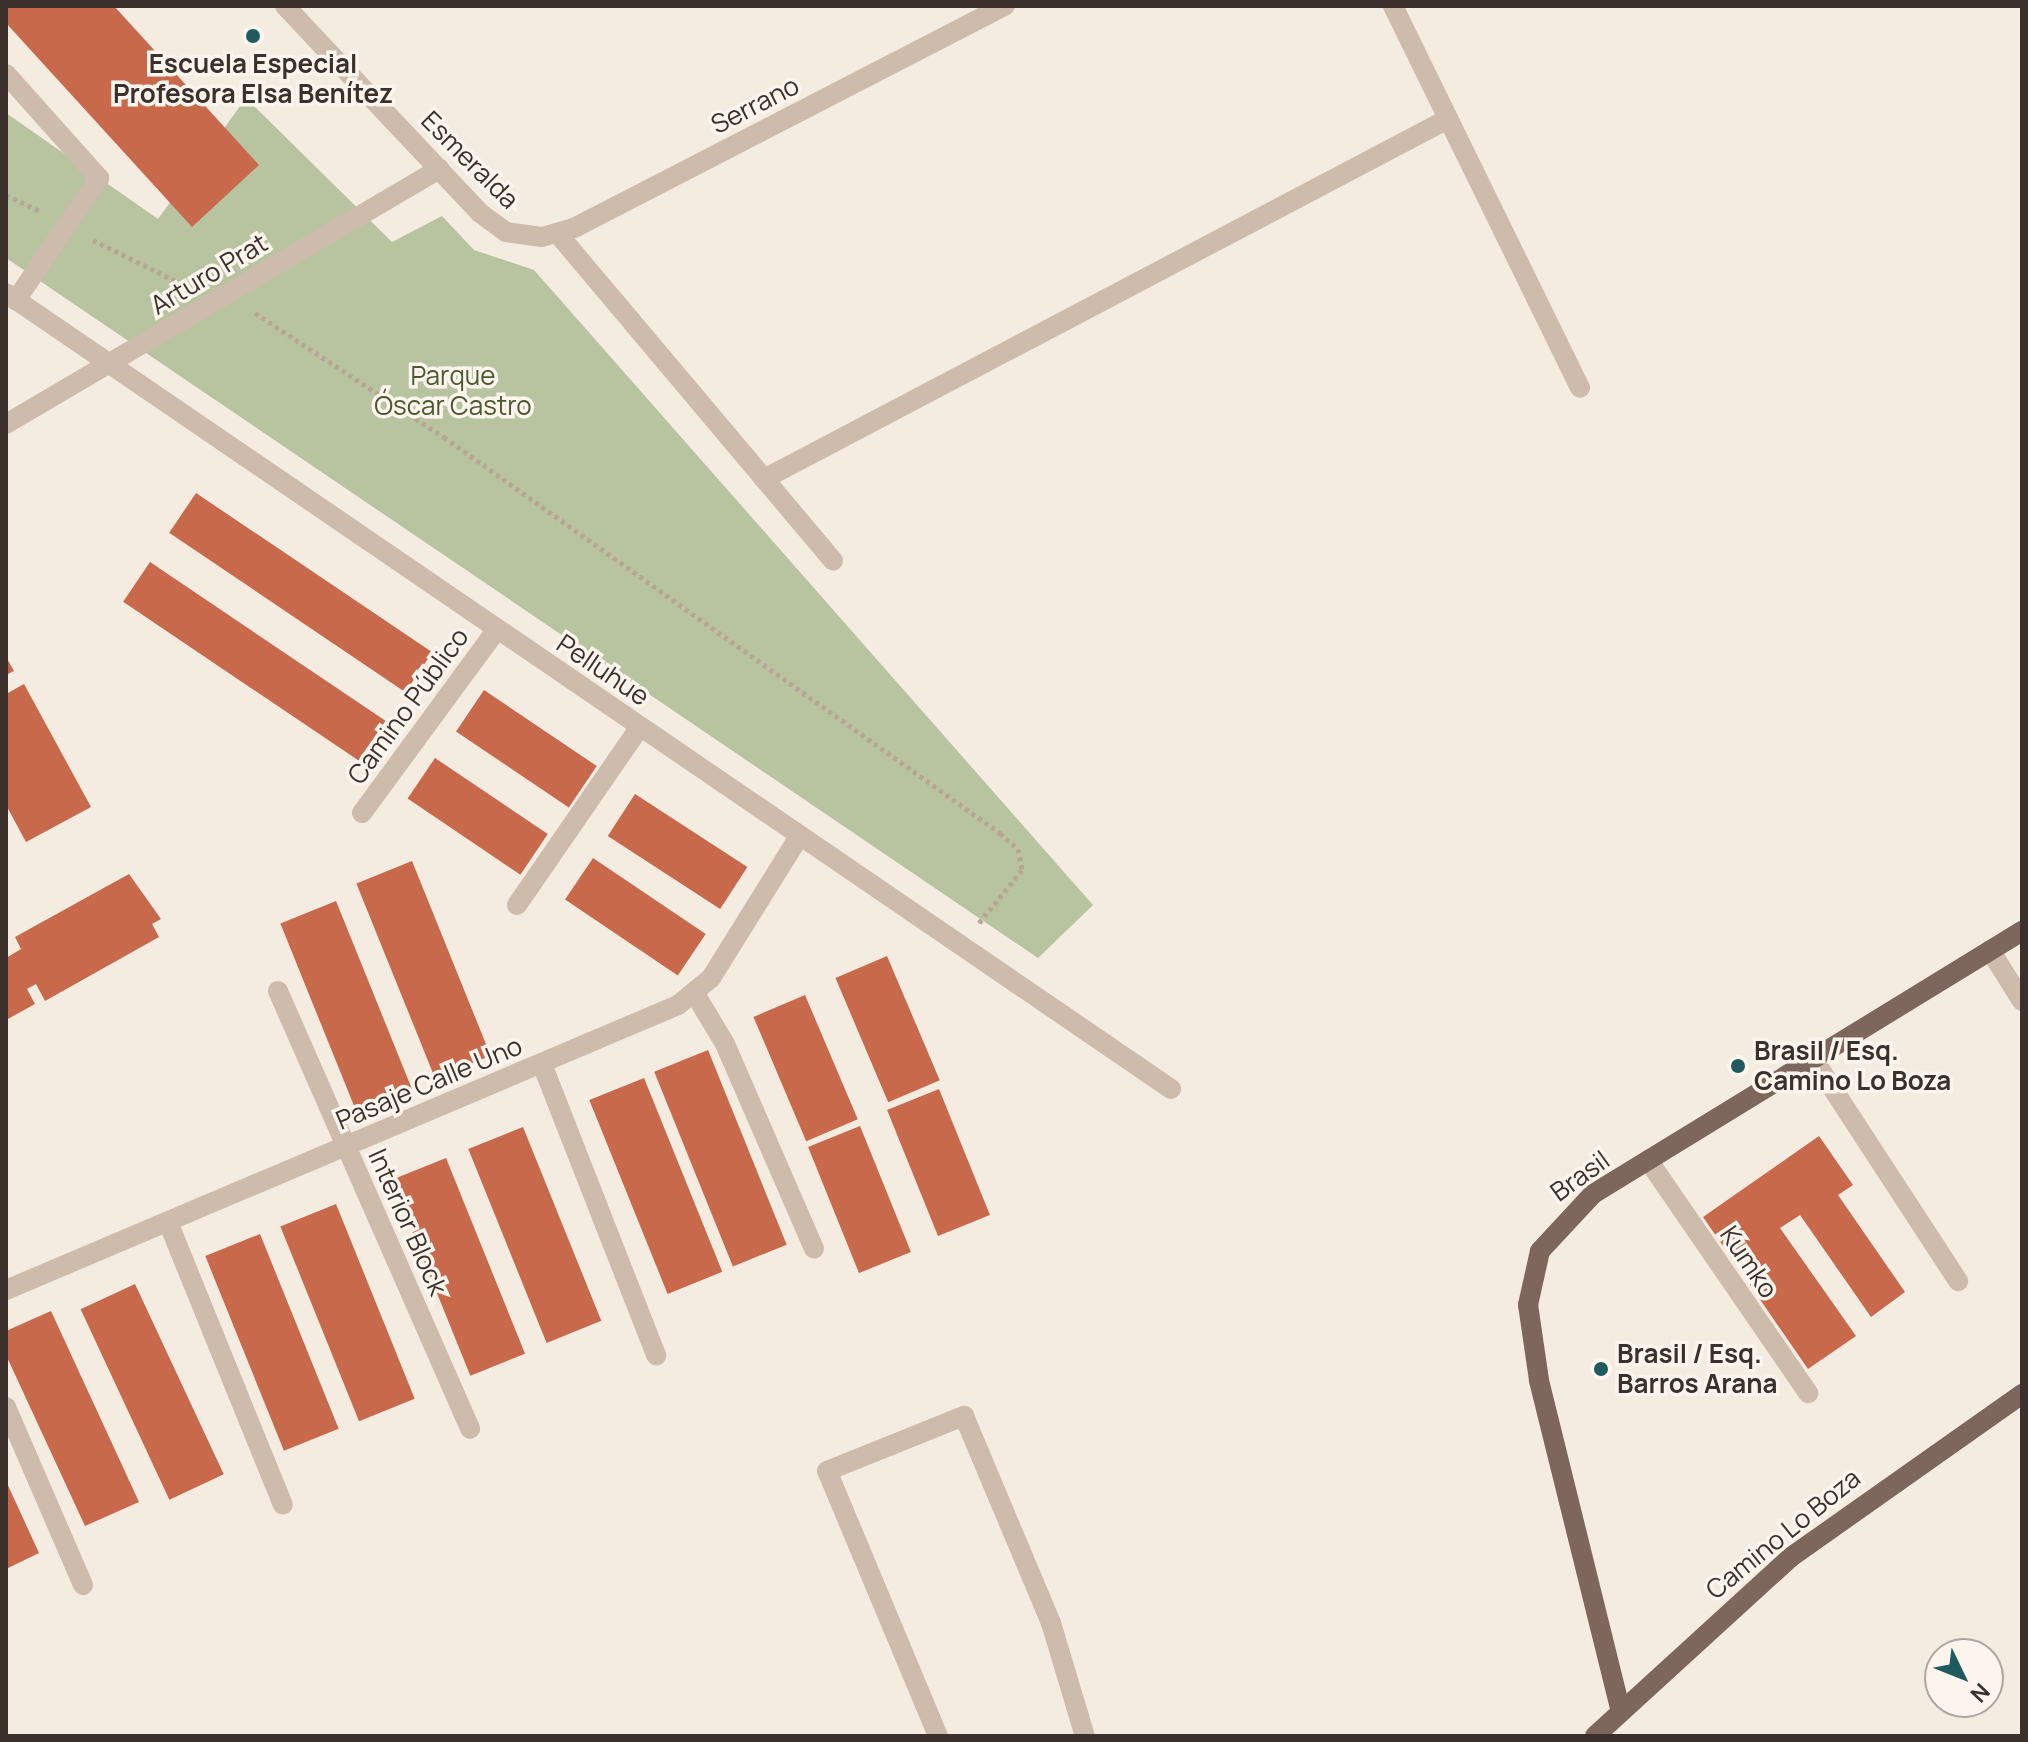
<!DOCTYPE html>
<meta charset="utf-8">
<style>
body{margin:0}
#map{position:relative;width:2028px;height:1742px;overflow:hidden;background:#f4ebe1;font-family:Manrope,sans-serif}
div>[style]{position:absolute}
.green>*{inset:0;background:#b8c4a0}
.building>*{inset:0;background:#c8694b;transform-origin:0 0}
.path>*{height:5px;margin-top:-2.5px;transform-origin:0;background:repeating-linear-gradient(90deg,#b9a596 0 4px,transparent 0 8px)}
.minor>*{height:20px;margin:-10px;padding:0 10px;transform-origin:10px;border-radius:10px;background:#cdbbac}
.major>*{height:20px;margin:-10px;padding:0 10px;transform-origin:10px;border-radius:10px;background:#7d675c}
.dots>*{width:22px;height:22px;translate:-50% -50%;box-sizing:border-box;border:4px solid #fbf5ee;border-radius:50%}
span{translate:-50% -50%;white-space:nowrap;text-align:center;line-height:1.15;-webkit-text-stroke:7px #fbf5ee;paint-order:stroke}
.poi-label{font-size:26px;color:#3b302b;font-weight:700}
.left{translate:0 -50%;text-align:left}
.street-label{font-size:26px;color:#3b302b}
.park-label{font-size:26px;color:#4a5a2e}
.frame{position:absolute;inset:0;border:8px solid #3b302b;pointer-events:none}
.north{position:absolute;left:1924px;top:1638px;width:80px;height:80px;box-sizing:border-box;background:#fbf5ee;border:2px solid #aea6a0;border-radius:50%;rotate:133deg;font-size:22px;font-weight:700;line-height:32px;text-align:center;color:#3b302b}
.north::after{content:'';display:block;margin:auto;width:28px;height:36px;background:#1f5a5e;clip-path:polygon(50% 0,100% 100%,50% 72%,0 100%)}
</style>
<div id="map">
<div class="green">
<i style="clip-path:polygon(246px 98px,392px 242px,442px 216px,474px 250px,534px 270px,1093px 905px,1038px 958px,6px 258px,6px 113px,158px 219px)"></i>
</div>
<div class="building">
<i style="clip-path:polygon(6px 6px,114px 6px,259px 165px,192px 227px,6px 23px)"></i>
<i style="left:196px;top:493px;width:285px;height:48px;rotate:34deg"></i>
<i style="left:150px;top:562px;width:284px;height:48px;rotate:34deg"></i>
<i style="clip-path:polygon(6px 657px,14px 671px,6px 675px)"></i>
<i style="clip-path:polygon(24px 684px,91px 807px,26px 842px,6px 805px,6px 694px)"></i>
<i style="left:484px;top:690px;width:136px;height:50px;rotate:34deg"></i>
<i style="left:435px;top:758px;width:136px;height:49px;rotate:34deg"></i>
<i style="left:635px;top:794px;width:134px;height:50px;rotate:33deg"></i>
<i style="left:593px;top:858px;width:136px;height:50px;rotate:34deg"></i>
<i style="left:412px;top:861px;width:210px;height:60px;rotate:68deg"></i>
<i style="clip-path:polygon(129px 874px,161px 919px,152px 924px,159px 937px,45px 1001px,36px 984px,27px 989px,35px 1004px,6px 1020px,6px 958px,21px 949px,15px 937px)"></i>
<i style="left:336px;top:901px;width:210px;height:60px;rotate:68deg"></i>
<i style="left:887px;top:956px;width:135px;height:56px;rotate:67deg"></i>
<i style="left:805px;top:995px;width:135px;height:56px;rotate:67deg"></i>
<i style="left:708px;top:1050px;width:210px;height:58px;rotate:68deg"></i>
<i style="left:644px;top:1078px;width:209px;height:59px;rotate:68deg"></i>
<i style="left:939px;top:1089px;width:136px;height:56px;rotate:68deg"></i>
<i style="left:860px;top:1126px;width:136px;height:56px;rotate:68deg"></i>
<i style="left:523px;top:1127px;width:209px;height:59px;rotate:68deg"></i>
<i style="clip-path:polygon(1819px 1136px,1853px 1185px,1838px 1195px,1905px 1292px,1871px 1317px,1800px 1215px,1780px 1228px,1856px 1336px,1808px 1369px,1703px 1217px)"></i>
<i style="left:446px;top:1158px;width:211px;height:59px;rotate:68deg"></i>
<i style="left:336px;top:1204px;width:210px;height:60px;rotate:68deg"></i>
<i style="left:260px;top:1234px;width:210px;height:59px;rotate:68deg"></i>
<i style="left:135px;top:1284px;width:210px;height:60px;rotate:65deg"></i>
<i style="clip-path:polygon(51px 1311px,139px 1502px,85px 1526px,6px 1355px,6px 1331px)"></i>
<i style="clip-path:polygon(6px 1481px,39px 1553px,6px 1569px)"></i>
</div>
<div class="path">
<i style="left:6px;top:195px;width:40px;rotate:25deg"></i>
<i style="left:93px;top:240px;width:102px;rotate:26.3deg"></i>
<i style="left:255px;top:313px;width:226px;rotate:33.3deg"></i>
<i style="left:444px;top:437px;width:683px;rotate:35.46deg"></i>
<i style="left:1000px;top:833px;width:24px;rotate:42deg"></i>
<i style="left:1018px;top:849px;width:21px;rotate:79deg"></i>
<i style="left:1022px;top:870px;width:68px;rotate:129.1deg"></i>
</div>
<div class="minor">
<i style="left:285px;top:6px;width:284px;rotate:46.7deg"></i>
<i style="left:480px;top:213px;width:32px;rotate:36deg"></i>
<i style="left:506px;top:232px;width:36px;rotate:8deg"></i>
<i style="left:542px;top:237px;width:33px;rotate:-16deg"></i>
<i style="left:574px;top:228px;width:485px;rotate:-27.3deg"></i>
<i style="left:1393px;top:6px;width:425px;rotate:63.9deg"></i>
<i style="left:6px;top:74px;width:140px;rotate:48.2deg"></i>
<i style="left:99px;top:178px;width:148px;rotate:124.2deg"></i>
<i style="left:558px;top:234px;width:427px;rotate:49.9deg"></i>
<i style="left:6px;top:293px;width:1411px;rotate:34.34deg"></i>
<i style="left:6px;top:424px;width:503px;rotate:-30.49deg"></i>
<i style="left:764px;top:479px;width:773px;rotate:-27.76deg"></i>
<i style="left:362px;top:813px;width:228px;rotate:-53.7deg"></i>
<i style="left:517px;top:905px;width:216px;rotate:-55.4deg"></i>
<i style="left:1990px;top:950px;width:60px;rotate:57.9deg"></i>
<i style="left:278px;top:991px;width:478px;rotate:66.3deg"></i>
<i style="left:695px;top:994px;width:58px;rotate:59deg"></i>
<i style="left:725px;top:1044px;width:223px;rotate:66.5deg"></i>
<i style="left:1814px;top:1060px;width:264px;rotate:56.9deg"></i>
<i style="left:542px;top:1064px;width:313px;rotate:68.6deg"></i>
<i style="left:1648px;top:1160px;width:283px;rotate:55.5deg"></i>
<i style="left:168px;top:1222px;width:305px;rotate:67.9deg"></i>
<i style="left:6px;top:1290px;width:730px;rotate:-22.98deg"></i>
<i style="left:678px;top:1005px;width:43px;rotate:-39.3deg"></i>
<i style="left:711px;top:978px;width:168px;rotate:-58.1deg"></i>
<i style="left:6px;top:1407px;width:194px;rotate:66.6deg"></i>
<i style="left:938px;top:1736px;width:287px;rotate:-112.7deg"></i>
<i style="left:827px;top:1471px;width:148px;rotate:-21.9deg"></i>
<i style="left:964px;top:1416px;width:225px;rotate:67.2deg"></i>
<i style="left:1051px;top:1623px;width:118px;rotate:73.3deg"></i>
</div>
<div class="major">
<i style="left:1621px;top:1712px;width:342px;rotate:-103.9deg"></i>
<i style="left:1539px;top:1380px;width:76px;rotate:-98.3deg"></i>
<i style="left:1528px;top:1305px;width:55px;rotate:-77.5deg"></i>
<i style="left:1540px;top:1251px;width:78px;rotate:-47.1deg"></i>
<i style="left:1593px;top:1194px;width:503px;rotate:-31.51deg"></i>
<i style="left:1595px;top:1736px;width:265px;rotate:-42.4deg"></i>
<i style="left:1791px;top:1557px;width:283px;rotate:-35.2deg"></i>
</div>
<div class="dots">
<i style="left:253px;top:36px;background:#1f5a5e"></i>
<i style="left:1738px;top:1066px;background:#1f5a5e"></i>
<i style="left:1601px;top:1369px;background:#1f5a5e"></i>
</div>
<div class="poi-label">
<span style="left:253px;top:79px">Escuela Especial<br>Profesora Elsa Benítez</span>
<span class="left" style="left:1754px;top:1066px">Brasil / Esq.<br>Camino Lo Boza</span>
<span class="left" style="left:1617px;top:1369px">Brasil / Esq.<br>Barros Arana</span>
</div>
<div class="street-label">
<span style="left:755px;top:105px;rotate:-27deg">Serrano</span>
<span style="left:470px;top:160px;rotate:45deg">Esmeralda</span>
<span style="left:209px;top:274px;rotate:-31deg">Arturo Prat</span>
<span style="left:603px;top:670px;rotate:34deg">Pelluhue</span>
<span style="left:408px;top:706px;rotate:-54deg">Camino Público</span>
<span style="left:429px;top:1083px;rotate:-23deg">Pasaje Calle Uno</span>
<span style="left:1580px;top:1176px;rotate:-36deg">Brasil</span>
<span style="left:408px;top:1222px;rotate:66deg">Interior Block</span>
<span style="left:1749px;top:1262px;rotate:56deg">Kumko</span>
<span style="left:1783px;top:1534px;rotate:-39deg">Camino Lo Boza</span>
</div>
<div class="park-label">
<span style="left:453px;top:391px">Parque<br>Óscar Castro</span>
</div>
<div class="frame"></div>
<div class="north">N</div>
</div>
